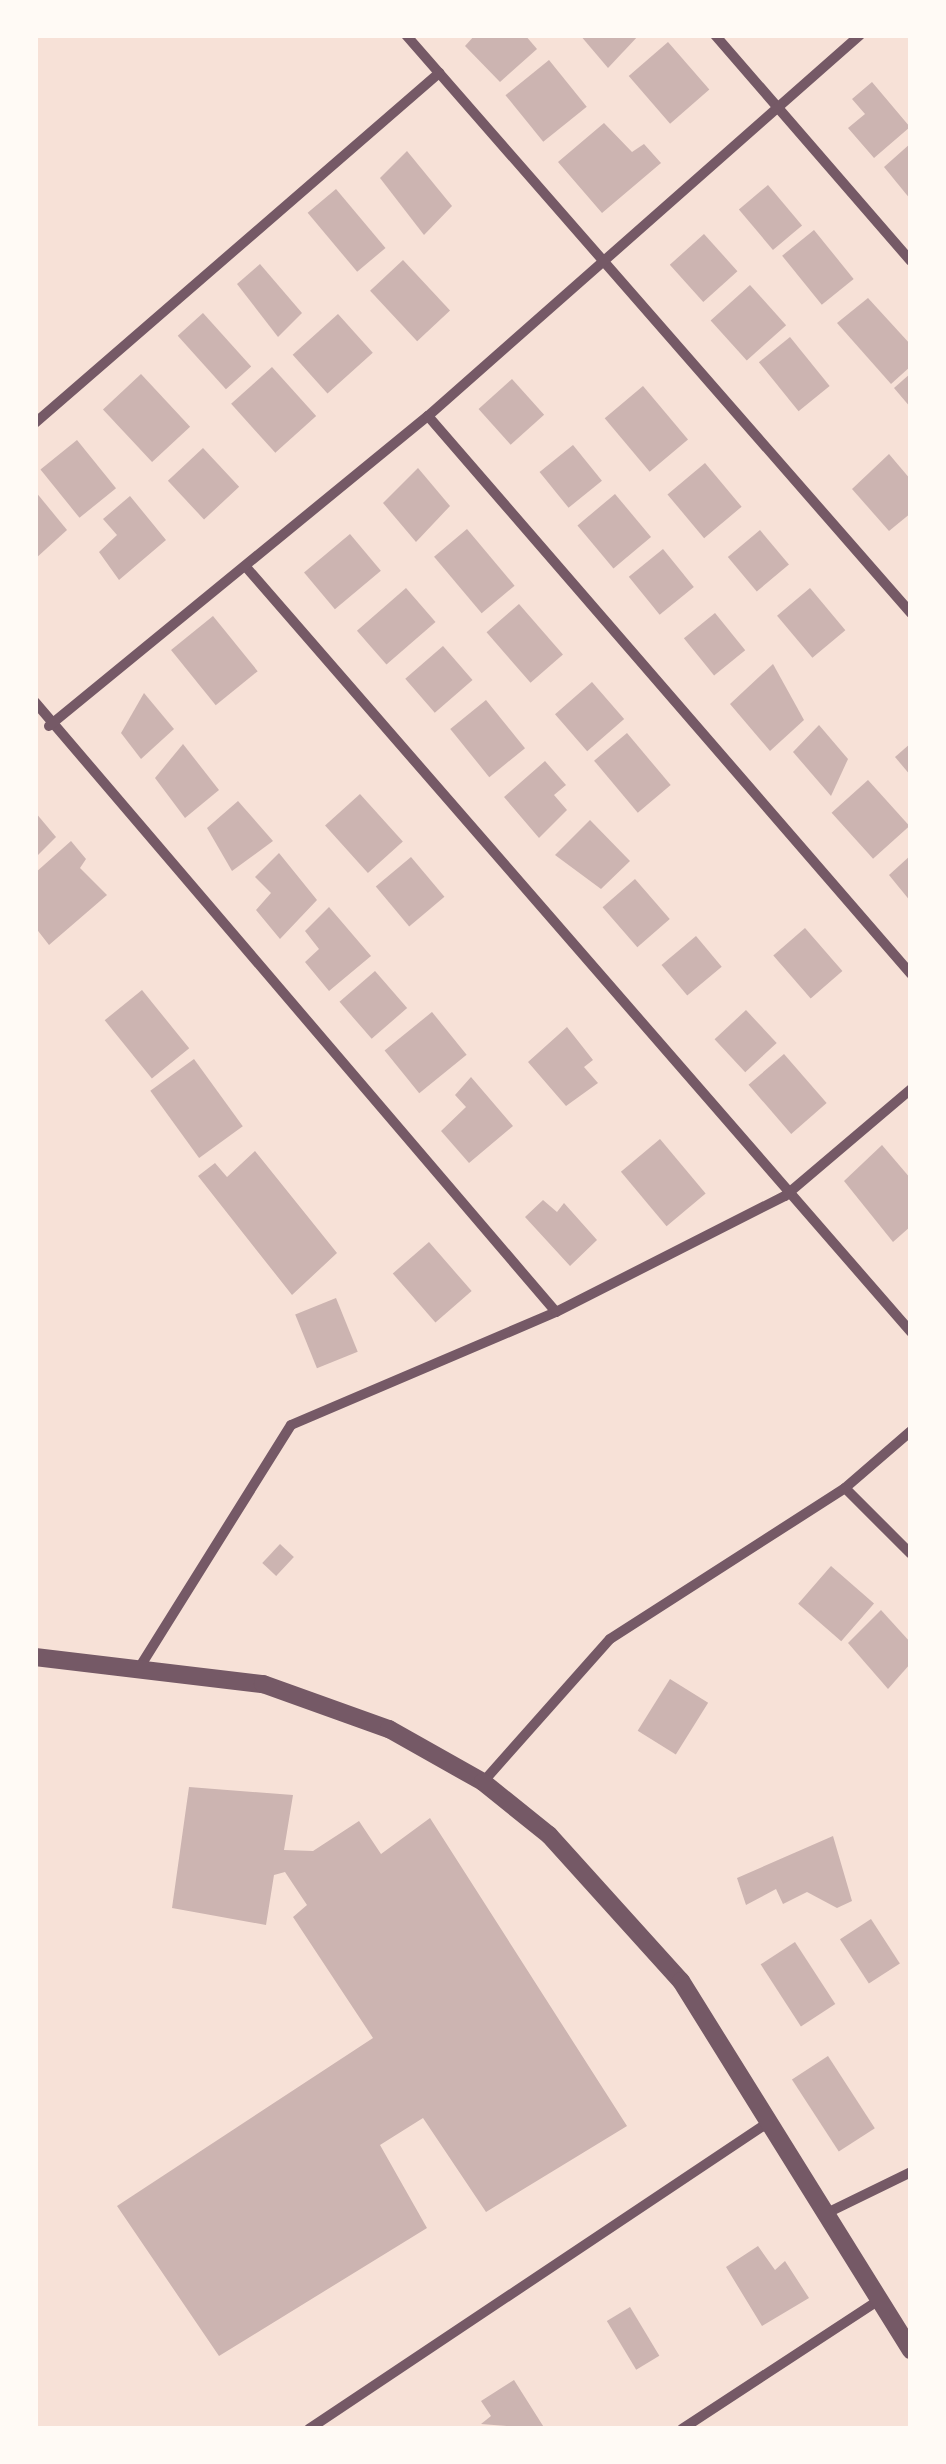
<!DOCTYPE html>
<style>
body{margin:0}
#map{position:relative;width:946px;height:2464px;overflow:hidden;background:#f7e1d7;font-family:Georgia,serif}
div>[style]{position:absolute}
.building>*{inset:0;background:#ccb4b1;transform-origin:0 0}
.minor>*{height:10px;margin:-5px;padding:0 5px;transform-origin:5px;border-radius:5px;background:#755966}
.tertiary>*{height:18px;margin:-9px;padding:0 9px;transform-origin:9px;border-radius:9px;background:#755966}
span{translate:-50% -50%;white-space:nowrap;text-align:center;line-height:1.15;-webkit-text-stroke:8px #fffaf5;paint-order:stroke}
.frame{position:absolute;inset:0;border:38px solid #fffaf5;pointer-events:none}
</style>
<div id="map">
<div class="building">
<i style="clip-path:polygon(475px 35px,525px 35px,537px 49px,500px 82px,465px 46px)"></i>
<i style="clip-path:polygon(580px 35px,639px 35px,608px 68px)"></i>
<i style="left:668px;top:42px;width:63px;height:52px;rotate:49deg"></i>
<i style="left:549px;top:60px;width:60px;height:56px;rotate:51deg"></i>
<i style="clip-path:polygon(872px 82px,910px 127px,874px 158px,848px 128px,865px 114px,852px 99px)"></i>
<i style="clip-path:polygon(604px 123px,632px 152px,644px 144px,661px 163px,602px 213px,558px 162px)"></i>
<i style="clip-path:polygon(911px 143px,911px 200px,884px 167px)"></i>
<i style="clip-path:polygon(407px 151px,452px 206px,424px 235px,380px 178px)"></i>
<i style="left:768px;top:185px;width:53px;height:38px;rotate:50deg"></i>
<i style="left:336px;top:189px;width:77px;height:37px;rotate:50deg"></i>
<i style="left:814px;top:230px;width:63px;height:41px;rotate:51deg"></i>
<i style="left:704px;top:234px;width:50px;height:46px;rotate:48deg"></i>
<i style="left:403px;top:260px;width:69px;height:45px;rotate:47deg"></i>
<i style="clip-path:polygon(260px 264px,302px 313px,278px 337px,237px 284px)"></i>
<i style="left:750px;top:285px;width:54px;height:53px;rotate:48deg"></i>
<i style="clip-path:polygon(868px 298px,911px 345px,911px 366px,891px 384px,837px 323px)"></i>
<i style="left:203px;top:313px;width:72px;height:34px;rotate:48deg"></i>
<i style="left:338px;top:314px;width:52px;height:61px;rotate:48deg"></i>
<i style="left:790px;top:337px;width:63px;height:40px;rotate:51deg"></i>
<i style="left:272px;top:367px;width:66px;height:55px;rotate:48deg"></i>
<i style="clip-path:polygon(911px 373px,911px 408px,894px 388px)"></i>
<i style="left:141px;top:374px;width:72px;height:52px;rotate:47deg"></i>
<i style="left:512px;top:379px;width:48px;height:45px;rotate:48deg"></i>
<i style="left:643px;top:386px;width:70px;height:50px;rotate:50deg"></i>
<i style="left:77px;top:440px;width:62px;height:47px;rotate:51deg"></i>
<i style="left:573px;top:445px;width:46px;height:43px;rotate:51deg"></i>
<i style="left:203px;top:448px;width:53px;height:48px;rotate:47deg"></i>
<i style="clip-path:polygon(889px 454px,911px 480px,911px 513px,889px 531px,852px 489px)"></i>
<i style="left:705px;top:463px;width:57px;height:49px;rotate:50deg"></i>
<i style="clip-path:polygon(418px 468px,450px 506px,416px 542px,383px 503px)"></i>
<i style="clip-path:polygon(35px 491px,67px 530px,35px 559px)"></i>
<i style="left:615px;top:494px;width:56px;height:49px;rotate:50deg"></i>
<i style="clip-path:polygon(130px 496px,166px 540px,119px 580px,99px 552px,117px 535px,103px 519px)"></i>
<i style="left:467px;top:529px;width:74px;height:43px;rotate:50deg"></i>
<i style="left:760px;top:530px;width:45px;height:42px;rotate:50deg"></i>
<i style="left:350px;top:534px;width:48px;height:60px;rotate:50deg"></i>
<i style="left:663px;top:549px;width:49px;height:44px;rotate:51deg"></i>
<i style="left:406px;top:588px;width:45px;height:65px;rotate:49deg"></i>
<i style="left:810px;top:588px;width:55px;height:43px;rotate:50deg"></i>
<i style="left:519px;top:604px;width:67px;height:43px;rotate:49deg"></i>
<i style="left:715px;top:613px;width:48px;height:40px;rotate:51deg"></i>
<i style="left:213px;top:616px;width:71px;height:54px;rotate:51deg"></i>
<i style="left:443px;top:646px;width:45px;height:50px;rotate:49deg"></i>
<i style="clip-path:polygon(773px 664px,804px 720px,770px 751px,730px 704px)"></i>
<i style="left:592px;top:682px;width:49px;height:49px;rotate:49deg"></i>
<i style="clip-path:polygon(144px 693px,174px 729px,141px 759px,121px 733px)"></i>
<i style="left:486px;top:700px;width:62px;height:46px;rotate:51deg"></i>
<i style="clip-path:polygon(819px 725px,848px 759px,831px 796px,793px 752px)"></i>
<i style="left:627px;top:733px;width:68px;height:43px;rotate:50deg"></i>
<i style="clip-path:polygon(911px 743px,911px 776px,895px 757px)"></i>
<i style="clip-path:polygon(183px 744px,219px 790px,185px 818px,155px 778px)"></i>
<i style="clip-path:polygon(545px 761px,566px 785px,554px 795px,567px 810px,539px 838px,504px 797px)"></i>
<i style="left:868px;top:780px;width:62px;height:49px;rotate:48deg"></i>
<i style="left:360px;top:794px;width:64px;height:47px;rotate:48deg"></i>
<i style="clip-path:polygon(238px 801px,273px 841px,232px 871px,207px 828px)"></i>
<i style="clip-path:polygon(35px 812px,56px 837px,35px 858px)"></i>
<i style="clip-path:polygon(590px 820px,630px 861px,601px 889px,555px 855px)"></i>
<i style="clip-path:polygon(71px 841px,86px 859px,80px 868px,107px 895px,49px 945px,35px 927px,35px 873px)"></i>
<i style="clip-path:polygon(279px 853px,317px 900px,280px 939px,256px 910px,271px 893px,255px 877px)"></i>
<i style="clip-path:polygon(911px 855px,911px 902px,889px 875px)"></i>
<i style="left:411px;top:857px;width:52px;height:46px;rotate:50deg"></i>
<i style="left:635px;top:879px;width:53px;height:43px;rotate:49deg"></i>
<i style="clip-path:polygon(329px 907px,371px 956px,329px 991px,305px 962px,319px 949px,305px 931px)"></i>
<i style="left:805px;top:928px;width:57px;height:42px;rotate:49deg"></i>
<i style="left:696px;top:936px;width:40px;height:45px;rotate:50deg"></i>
<i style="left:375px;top:971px;width:49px;height:47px;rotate:49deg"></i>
<i style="left:142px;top:990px;width:75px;height:48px;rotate:51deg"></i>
<i style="left:746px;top:1010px;width:45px;height:43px;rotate:47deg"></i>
<i style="left:432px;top:1012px;width:55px;height:61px;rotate:51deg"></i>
<i style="clip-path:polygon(567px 1027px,593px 1060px,584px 1067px,598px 1083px,566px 1106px,528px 1062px)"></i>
<i style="left:784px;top:1054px;width:65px;height:47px;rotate:49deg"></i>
<i style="left:194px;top:1059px;width:83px;height:54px;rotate:54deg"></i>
<i style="clip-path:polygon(471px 1077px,513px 1126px,469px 1163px,441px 1131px,466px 1107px,455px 1095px)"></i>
<i style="left:660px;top:1139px;width:71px;height:51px;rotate:50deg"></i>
<i style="clip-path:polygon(882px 1145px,911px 1179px,911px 1226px,893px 1242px,844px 1181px)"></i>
<i style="clip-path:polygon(255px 1151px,337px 1253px,292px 1295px,198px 1176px,215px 1163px,227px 1177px)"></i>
<i style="clip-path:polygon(543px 1200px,557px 1212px,564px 1203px,597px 1240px,570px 1266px,525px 1217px)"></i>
<i style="left:429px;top:1242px;width:65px;height:48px;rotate:49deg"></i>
<i style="left:336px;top:1298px;width:58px;height:44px;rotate:68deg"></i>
<i style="left:280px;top:1544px;width:19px;height:26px;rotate:43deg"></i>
<i style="left:831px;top:1566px;width:57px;height:50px;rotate:41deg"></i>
<i style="clip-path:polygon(881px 1610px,911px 1643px,911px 1663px,888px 1689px,848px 1643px)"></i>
<i style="left:670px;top:1679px;width:45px;height:61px;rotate:32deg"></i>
<i style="clip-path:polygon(189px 1787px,293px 1795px,284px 1850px,313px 1851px,359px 1821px,381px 1854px,430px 1818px,627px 2126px,486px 2212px,423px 2118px,380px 2145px,427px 2228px,219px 2356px,117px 2206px,373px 2038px,293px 1917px,307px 1905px,285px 1872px,274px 1875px,266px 1925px,172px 1908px)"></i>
<i style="clip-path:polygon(833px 1836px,852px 1901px,837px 1908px,807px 1892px,783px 1904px,776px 1889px,746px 1905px,737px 1878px)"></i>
<i style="left:871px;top:1919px;width:53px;height:37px;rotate:57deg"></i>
<i style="left:795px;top:1942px;width:74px;height:41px;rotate:57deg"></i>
<i style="left:828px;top:2056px;width:86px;height:43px;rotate:57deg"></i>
<i style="clip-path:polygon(758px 2246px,775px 2270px,785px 2261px,809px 2298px,762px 2326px,726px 2267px)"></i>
<i style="left:630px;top:2307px;width:57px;height:27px;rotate:59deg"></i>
<i style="clip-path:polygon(514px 2380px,545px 2429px,481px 2424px,491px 2416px,481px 2401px)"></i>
</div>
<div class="minor">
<i style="left:406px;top:35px;width:768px;rotate:48.86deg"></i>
<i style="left:715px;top:35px;width:299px;rotate:49.1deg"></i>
<i style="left:428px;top:416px;width:738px;rotate:49.12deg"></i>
<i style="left:35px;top:423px;width:535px;rotate:-40.9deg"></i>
<i style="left:246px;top:567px;width:1014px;rotate:49deg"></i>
<i style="left:35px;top:702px;width:802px;rotate:49.5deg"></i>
<i style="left:49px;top:726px;width:490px;rotate:-39.3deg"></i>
<i style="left:428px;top:416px;width:576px;rotate:-41.41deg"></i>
<i style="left:845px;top:1488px;width:93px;rotate:45deg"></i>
<i style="left:141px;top:1665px;width:283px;rotate:-58deg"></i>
<i style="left:291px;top:1425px;width:288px;rotate:-23.1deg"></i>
<i style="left:556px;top:1312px;width:257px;rotate:-26.9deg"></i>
<i style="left:785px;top:1196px;width:165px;rotate:-40.3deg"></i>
<i style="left:483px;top:1782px;width:191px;rotate:-48.4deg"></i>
<i style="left:610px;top:1639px;width:279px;rotate:-32.7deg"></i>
<i style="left:845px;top:1488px;width:87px;rotate:-40.8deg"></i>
<i style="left:827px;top:2213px;width:93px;rotate:-26deg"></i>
<i style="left:309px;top:2429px;width:553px;rotate:-33.72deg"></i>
<i style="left:682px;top:2429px;width:238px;rotate:-33.2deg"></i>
</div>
<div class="tertiary">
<i style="left:35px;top:1657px;width:230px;rotate:6.8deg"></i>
<i style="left:263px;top:1684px;width:134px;rotate:19.7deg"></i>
<i style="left:389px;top:1729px;width:108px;rotate:29.4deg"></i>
<i style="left:483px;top:1782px;width:85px;rotate:38.8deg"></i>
<i style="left:549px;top:1835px;width:197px;rotate:47.9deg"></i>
<i style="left:681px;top:1981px;width:435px;rotate:58.1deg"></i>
</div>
<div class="frame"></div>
</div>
